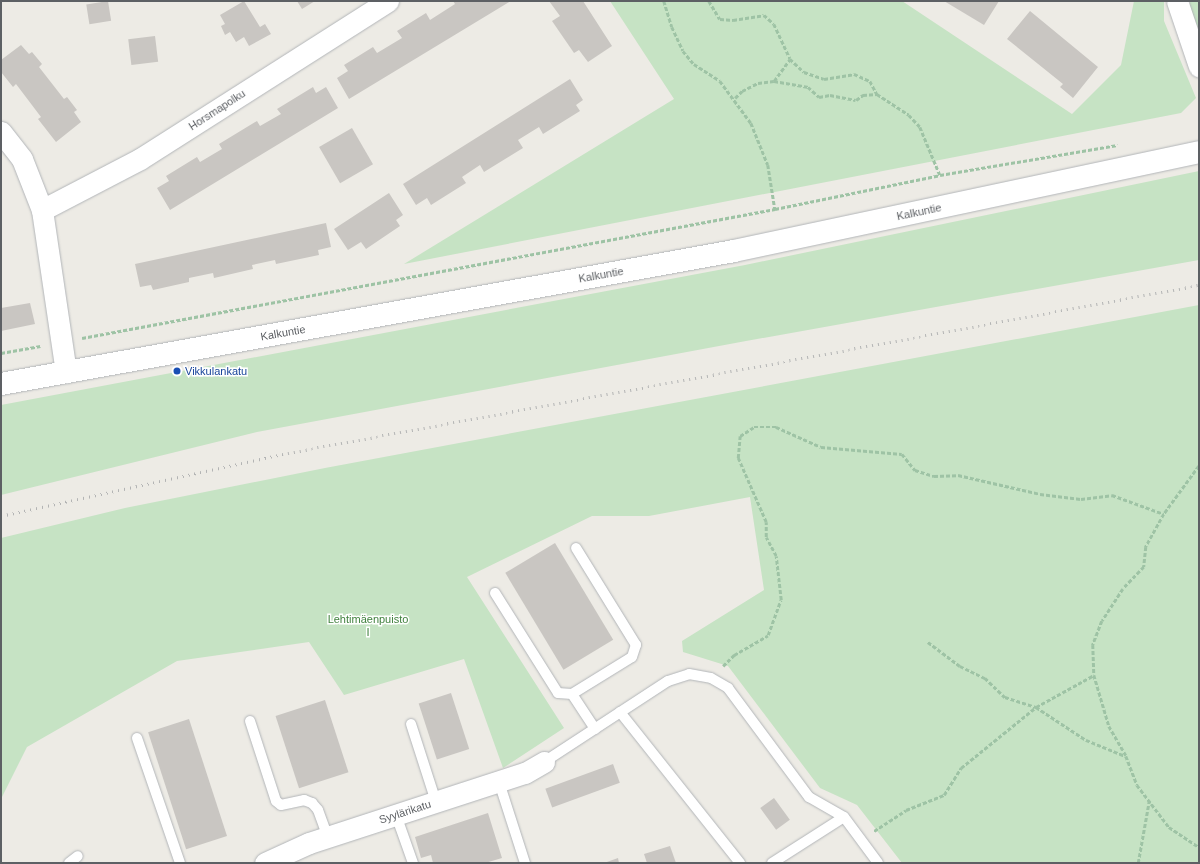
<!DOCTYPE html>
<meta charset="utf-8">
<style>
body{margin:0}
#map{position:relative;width:1200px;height:864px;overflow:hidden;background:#edebe5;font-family:Arial,sans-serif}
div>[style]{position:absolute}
.green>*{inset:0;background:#c6e3c4}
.building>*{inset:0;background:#c9c6c2;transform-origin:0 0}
.path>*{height:2.5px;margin-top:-1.25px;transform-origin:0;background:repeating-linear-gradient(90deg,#9ec3a5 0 4px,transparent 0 6px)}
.roads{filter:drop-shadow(0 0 1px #b2b5b8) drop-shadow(0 0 1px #b2b5b8)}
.service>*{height:10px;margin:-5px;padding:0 5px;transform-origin:5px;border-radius:5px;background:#fff}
.minor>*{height:21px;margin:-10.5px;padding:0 10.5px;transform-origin:10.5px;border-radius:10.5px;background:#fff}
.tertiary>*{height:22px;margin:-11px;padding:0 11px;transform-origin:11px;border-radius:11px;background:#fff}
.rail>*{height:3px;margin-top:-1.5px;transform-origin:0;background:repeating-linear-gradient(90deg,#b3b4b4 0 1px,transparent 0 6px)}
.dots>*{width:11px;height:11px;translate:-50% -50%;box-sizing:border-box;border:2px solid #fff;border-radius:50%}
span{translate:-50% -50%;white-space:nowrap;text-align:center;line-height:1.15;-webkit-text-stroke:3px #fff;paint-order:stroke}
.street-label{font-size:11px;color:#5d6064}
.transit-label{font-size:11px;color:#164399}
.left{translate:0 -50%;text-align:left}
.park-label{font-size:11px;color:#40813e}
.frame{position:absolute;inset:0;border:2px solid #5d6064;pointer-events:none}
</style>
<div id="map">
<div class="green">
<i style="clip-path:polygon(610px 1px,902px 1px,1072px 114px,1121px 65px,1134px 1px,1164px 1px,1164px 21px,1196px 98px,1181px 113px,404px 264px,674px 99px)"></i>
<i style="clip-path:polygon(1190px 1px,1199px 1px,1199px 30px,1190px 13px)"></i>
<i style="clip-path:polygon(1199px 171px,1199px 260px,746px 341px,257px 432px,1px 495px,1px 405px,745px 265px)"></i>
<i style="clip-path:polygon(1199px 305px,1199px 863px,902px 863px,857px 805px,820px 788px,728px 666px,683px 652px,682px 641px,764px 590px,750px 497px,649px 516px,592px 516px,467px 577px,564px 728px,503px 768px,464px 659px,344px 695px,309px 642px,177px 661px,27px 747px,1px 799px,1px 538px,125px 508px,325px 468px)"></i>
</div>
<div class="building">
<i style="left:108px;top:1px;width:20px;height:22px;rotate:81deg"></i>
<i style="clip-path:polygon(244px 1px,260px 27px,265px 24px,271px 34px,249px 46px,244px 37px,236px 42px,230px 32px,225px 35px,221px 26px,225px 24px,220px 15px)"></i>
<i style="clip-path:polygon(297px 1px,315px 1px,302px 9px)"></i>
<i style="clip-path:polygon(453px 1px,511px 1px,349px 99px,337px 78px,348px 71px,344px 65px,373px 47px,377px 53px,402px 38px,397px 31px,426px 13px,430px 20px,455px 4px)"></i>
<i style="clip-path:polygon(549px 1px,583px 1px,612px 46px,588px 62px,579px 50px,574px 53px,552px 21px,560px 16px)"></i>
<i style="clip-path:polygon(944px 1px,999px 1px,984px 25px)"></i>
<i style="clip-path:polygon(1030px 11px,1098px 67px,1073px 98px,1060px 87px,1063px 84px,1007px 39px)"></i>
<i style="left:155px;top:36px;width:26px;height:27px;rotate:83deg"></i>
<i style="clip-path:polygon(21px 45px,29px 54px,32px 52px,42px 64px,39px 67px,64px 99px,67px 97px,77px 110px,74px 112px,81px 122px,56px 142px,38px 119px,41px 117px,16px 84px,13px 87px,1px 72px,1px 60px)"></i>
<i style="clip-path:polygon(570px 79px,583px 100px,576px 105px,580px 111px,543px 134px,539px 127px,518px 140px,523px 148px,484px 172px,480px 165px,462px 177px,466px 183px,431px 205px,427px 198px,416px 205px,403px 184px)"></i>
<i style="clip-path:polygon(313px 87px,316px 93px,326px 87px,338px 108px,170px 210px,157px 188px,169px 181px,166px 176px,197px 157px,200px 162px,222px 149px,219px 144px,257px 121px,260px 126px,281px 114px,277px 109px)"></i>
<i style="left:352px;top:128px;width:42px;height:38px;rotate:60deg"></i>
<i style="clip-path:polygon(389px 193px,403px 215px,396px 220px,400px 226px,366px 249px,361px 242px,348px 250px,334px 229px)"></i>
<i style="clip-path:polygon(326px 223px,331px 247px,318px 250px,319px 255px,276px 264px,275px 260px,252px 265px,253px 269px,214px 278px,213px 273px,189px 278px,189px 282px,153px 290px,151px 285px,140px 287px,135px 264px)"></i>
<i style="clip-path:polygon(30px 303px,35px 324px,1px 331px,1px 308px)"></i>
<i style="left:555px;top:543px;width:113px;height:58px;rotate:59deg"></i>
<i style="left:451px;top:693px;width:59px;height:34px;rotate:72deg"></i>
<i style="left:325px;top:700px;width:76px;height:52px;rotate:72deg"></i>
<i style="left:189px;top:719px;width:123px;height:43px;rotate:72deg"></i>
<i style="left:613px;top:764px;width:20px;height:72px;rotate:70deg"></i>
<i style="left:774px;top:798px;width:27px;height:17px;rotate:54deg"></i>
<i style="clip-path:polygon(488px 813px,502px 858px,485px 863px,433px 863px,431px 855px,421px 858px,415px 837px)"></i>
<i style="clip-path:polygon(670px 846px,676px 863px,647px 863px,644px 854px)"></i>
<i style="clip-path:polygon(618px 858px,619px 863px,604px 863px)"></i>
</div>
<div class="path">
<i style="left:664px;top:1px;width:27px;rotate:73deg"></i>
<i style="left:672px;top:27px;width:26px;rotate:65deg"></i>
<i style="left:683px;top:51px;width:17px;rotate:50deg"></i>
<i style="left:694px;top:64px;width:31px;rotate:33deg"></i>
<i style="left:720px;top:81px;width:52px;rotate:53.6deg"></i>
<i style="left:751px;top:123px;width:45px;rotate:68deg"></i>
<i style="left:768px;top:165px;width:45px;rotate:81deg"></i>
<i style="left:709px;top:1px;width:21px;rotate:59deg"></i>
<i style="left:720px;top:19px;width:13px;rotate:4deg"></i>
<i style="left:733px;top:20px;width:31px;rotate:-9deg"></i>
<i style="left:764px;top:15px;width:13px;rotate:42deg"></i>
<i style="left:774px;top:24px;width:38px;rotate:65deg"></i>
<i style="left:790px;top:59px;width:19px;rotate:43deg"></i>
<i style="left:804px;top:72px;width:21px;rotate:19deg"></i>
<i style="left:824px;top:79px;width:30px;rotate:-9deg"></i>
<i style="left:854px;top:74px;width:17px;rotate:24deg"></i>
<i style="left:870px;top:81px;width:15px;rotate:62deg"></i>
<i style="left:877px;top:94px;width:38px;rotate:33deg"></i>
<i style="left:909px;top:115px;width:16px;rotate:47deg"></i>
<i style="left:920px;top:127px;width:52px;rotate:67.4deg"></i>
<i style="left:774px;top:81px;width:27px;rotate:-54deg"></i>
<i style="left:735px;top:98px;width:10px;rotate:-45deg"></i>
<i style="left:742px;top:91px;width:18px;rotate:-27deg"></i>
<i style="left:758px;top:83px;width:16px;rotate:-7deg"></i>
<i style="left:774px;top:81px;width:35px;rotate:10deg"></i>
<i style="left:808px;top:87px;width:15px;rotate:42deg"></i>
<i style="left:819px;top:97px;width:11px;rotate:-10deg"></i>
<i style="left:830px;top:95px;width:26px;rotate:11deg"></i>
<i style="left:856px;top:100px;width:9px;rotate:-36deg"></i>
<i style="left:863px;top:95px;width:14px;rotate:-4deg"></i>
<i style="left:82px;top:338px;width:705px;rotate:-10.54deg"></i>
<i style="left:775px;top:209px;width:168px;rotate:-11.6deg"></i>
<i style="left:940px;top:175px;width:180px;rotate:-9.6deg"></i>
<i style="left:1px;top:353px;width:40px;rotate:-10deg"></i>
<i style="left:1199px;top:466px;width:59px;rotate:126.1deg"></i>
<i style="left:1164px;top:514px;width:38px;rotate:119deg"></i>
<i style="left:1146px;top:547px;width:20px;rotate:96deg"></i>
<i style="left:1144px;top:567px;width:30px;rotate:134deg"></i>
<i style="left:1123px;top:589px;width:38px;rotate:123deg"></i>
<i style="left:1102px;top:621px;width:26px;rotate:111deg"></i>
<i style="left:1093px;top:645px;width:30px;rotate:88deg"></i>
<i style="left:1094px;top:675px;width:53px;rotate:73.6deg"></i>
<i style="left:1109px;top:726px;width:34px;rotate:60deg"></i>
<i style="left:1126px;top:756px;width:31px;rotate:69deg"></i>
<i style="left:1137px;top:785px;width:53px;rotate:52.7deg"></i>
<i style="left:1169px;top:827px;width:36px;rotate:34deg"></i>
<i style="left:928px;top:642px;width:40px;rotate:37deg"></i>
<i style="left:960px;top:666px;width:28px;rotate:26deg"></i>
<i style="left:985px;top:678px;width:28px;rotate:44deg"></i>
<i style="left:1005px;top:697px;width:33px;rotate:18deg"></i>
<i style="left:1036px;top:707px;width:60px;rotate:33.4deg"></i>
<i style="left:1086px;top:740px;width:42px;rotate:22.3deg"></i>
<i style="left:723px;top:666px;width:16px;rotate:-45deg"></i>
<i style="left:734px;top:655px;width:39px;rotate:-30deg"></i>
<i style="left:768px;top:635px;width:37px;rotate:-70deg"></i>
<i style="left:781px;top:600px;width:44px;rotate:-96.5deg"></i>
<i style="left:776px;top:556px;width:21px;rotate:-118deg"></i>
<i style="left:766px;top:537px;width:15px;rotate:-90deg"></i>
<i style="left:766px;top:522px;width:70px;rotate:-113.6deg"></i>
<i style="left:738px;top:458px;width:22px;rotate:-85deg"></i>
<i style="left:740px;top:436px;width:17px;rotate:-33deg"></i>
<i style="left:754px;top:427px;width:22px"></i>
<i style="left:776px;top:427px;width:49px;rotate:24deg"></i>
<i style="left:821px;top:447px;width:81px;rotate:4.9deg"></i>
<i style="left:902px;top:454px;width:21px;rotate:51deg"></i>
<i style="left:915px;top:470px;width:20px;rotate:18deg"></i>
<i style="left:934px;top:476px;width:24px;rotate:-2deg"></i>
<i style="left:958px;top:475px;width:84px;rotate:13deg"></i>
<i style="left:1040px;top:494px;width:41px;rotate:7deg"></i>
<i style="left:1081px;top:499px;width:31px;rotate:-7deg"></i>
<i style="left:1112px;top:495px;width:55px;rotate:20.1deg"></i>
<i style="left:874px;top:831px;width:38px;rotate:-33deg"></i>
<i style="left:906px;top:810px;width:41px;rotate:-21.5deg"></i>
<i style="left:944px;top:795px;width:32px;rotate:-58deg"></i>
<i style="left:961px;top:768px;width:97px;rotate:-39.1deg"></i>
<i style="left:1036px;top:707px;width:66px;rotate:-28.9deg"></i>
<i style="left:1138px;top:863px;width:63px;rotate:-79.9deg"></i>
</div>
<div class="roads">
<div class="service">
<i style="left:495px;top:593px;width:118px;rotate:57.8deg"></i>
<i style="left:558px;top:693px;width:14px;rotate:4deg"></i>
<i style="left:572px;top:694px;width:70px;rotate:-31.7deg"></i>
<i style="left:632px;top:657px;width:13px;rotate:-72deg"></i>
<i style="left:636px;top:645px;width:114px;rotate:-121.7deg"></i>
<i style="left:572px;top:694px;width:42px;rotate:56.7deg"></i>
<i style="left:620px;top:712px;width:193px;rotate:51.5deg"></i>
<i style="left:250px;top:721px;width:84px;rotate:72deg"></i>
<i style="left:276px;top:801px;width:6px;rotate:39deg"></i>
<i style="left:281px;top:805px;width:24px;rotate:-12deg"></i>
<i style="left:304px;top:800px;width:9px;rotate:21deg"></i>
<i style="left:312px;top:803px;width:9px;rotate:49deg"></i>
<i style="left:318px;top:810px;width:29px;rotate:70deg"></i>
<i style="left:411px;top:724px;width:82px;rotate:72.2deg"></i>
<i style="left:137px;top:738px;width:132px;rotate:71deg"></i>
<i style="left:544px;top:762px;width:148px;rotate:-33.2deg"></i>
<i style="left:668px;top:681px;width:22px;rotate:-18deg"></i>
<i style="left:689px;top:674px;width:22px;rotate:10deg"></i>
<i style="left:711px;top:678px;width:20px;rotate:30deg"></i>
<i style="left:728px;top:688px;width:136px;rotate:53.4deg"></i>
<i style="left:809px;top:797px;width:40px;rotate:29.7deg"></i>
<i style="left:844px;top:817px;width:57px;rotate:53.5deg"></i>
<i style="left:499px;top:782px;width:85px;rotate:72.2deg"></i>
<i style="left:396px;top:815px;width:51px;rotate:70.5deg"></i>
<i style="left:69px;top:863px;width:11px;rotate:-38deg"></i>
<i style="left:772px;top:863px;width:85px;rotate:-32.6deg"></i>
</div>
<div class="minor">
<i style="left:1177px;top:1px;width:69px;rotate:71.3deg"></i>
<i style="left:1px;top:132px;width:34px;rotate:52deg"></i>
<i style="left:22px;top:159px;width:55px;rotate:68.6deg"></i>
<i style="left:42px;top:210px;width:164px;rotate:81.6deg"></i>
<i style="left:42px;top:210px;width:110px;rotate:-27.5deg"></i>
<i style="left:140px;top:159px;width:294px;rotate:-32.5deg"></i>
<i style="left:265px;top:863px;width:48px;rotate:-24.4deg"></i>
<i style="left:309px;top:843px;width:227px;rotate:-18deg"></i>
<i style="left:525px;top:773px;width:22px;rotate:-30deg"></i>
</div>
<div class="tertiary">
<i style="left:1px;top:384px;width:745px;rotate:-10.28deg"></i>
<i style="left:734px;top:251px;width:475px;rotate:-12deg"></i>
</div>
</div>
<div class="rail">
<i style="left:1px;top:516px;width:288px;rotate:-12.4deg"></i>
<i style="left:282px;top:454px;width:932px;rotate:-10.44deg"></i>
</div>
<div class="dots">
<i style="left:177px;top:371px;background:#1a4fb4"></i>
</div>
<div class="street-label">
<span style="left:217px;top:110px;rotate:-33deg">Horsmapolku</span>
<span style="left:919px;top:212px;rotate:-12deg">Kalkuntie</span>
<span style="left:601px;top:275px;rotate:-10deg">Kalkuntie</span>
<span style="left:283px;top:333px;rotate:-10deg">Kalkuntie</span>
<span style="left:405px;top:812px;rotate:-18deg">Syylärikatu</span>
</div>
<div class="transit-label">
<span class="left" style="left:185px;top:371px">Vikkulankatu</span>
</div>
<div class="park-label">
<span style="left:368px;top:626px">Lehtimäenpuisto<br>I</span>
</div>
<div class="frame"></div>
</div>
